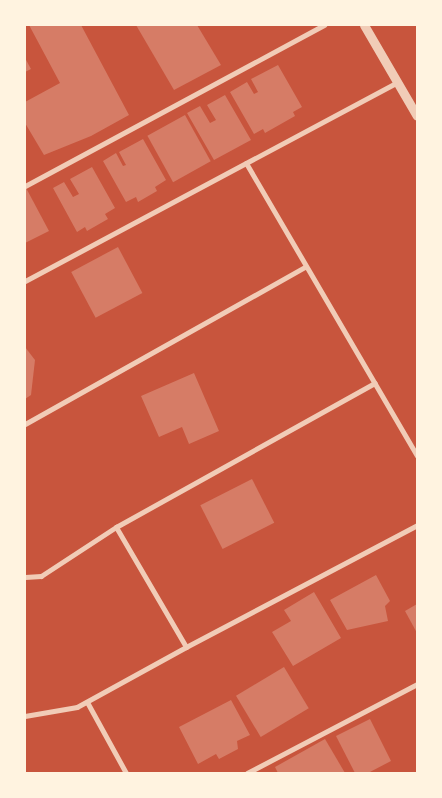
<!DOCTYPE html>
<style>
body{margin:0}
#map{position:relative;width:442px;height:798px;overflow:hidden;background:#c8553d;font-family:"Work Sans",sans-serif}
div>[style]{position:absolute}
.building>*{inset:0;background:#d67c66;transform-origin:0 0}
.minor>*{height:5px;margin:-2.5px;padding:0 2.5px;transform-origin:2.5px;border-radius:2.5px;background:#f1ccb7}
.tertiary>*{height:9px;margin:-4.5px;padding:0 4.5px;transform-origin:4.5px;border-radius:4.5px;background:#f1ccb7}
span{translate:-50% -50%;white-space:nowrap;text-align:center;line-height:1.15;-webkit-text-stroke:4px #fff3e0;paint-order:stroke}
.frame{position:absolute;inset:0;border:26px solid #fff3e0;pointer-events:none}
</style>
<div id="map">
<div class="building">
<i style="clip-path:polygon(29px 25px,81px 25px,129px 115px,91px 136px,44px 155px,25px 123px,25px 102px,60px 83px)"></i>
<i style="clip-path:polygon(136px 25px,197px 25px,221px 65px,174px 90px)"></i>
<i style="clip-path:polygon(25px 58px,31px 69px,25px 72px)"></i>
<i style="clip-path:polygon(278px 65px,302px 107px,293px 112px,295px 116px,265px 133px,263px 129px,254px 134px,230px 92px,247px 82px,254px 94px,258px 92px,251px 79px)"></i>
<i style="clip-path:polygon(225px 95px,251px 140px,214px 160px,187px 113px,200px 106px,210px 123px,216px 120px,207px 105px)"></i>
<i style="left:185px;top:115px;width:53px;height:43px;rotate:61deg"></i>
<i style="clip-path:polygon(143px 139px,166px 180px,155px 187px,157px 191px,138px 202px,136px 197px,126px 202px,103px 161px,116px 153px,123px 166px,126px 165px,119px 152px)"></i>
<i style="clip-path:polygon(92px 167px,115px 208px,105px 214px,108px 219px,87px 231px,85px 227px,77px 232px,53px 188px,64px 182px,73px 197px,79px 194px,70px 179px)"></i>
<i style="clip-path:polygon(25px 186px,49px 231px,25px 243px)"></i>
<i style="left:118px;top:247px;width:52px;height:53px;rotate:62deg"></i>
<i style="clip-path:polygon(25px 347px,35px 360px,31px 395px,25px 399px)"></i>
<i style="clip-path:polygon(194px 373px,219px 431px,189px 444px,182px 427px,159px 437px,141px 396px)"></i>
<i style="left:252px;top:479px;width:49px;height:58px;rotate:63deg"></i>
<i style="clip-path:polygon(376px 575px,390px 601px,385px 606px,388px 621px,347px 630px,330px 600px)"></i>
<i style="clip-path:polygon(314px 592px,341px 638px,293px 666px,272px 632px,291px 621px,284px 610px)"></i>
<i style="clip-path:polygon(417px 604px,417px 633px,405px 611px)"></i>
<i style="left:284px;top:667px;width:48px;height:56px;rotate:59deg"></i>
<i style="clip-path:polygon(231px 700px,250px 735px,237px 741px,238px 749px,219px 759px,216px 754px,198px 764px,179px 727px)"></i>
<i style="clip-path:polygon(370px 719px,391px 761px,368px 773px,355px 773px,336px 736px)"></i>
<i style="clip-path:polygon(325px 739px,345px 773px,278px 773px,275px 767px)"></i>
</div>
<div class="minor">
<i style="left:246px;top:163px;width:339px;rotate:59.7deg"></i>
<i style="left:25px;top:186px;width:340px;rotate:-28.3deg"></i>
<i style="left:25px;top:281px;width:422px;rotate:-28.1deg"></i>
<i style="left:25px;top:424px;width:322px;rotate:-29.3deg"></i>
<i style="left:116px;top:527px;width:296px;rotate:-29.1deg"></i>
<i style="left:25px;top:577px;width:16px;rotate:-4deg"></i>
<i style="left:41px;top:576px;width:90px;rotate:-33.2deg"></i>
<i style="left:116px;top:527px;width:139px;rotate:59.7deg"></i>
<i style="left:186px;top:647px;width:124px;rotate:151.2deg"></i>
<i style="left:77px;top:707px;width:53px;rotate:170.2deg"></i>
<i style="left:186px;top:647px;width:261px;rotate:-27.8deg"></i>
<i style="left:87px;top:702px;width:81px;rotate:61.2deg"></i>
<i style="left:247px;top:773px;width:192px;rotate:-27.6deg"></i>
</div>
<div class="tertiary">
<i style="left:364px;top:25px;width:105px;rotate:59.8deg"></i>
</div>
<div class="frame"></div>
</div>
